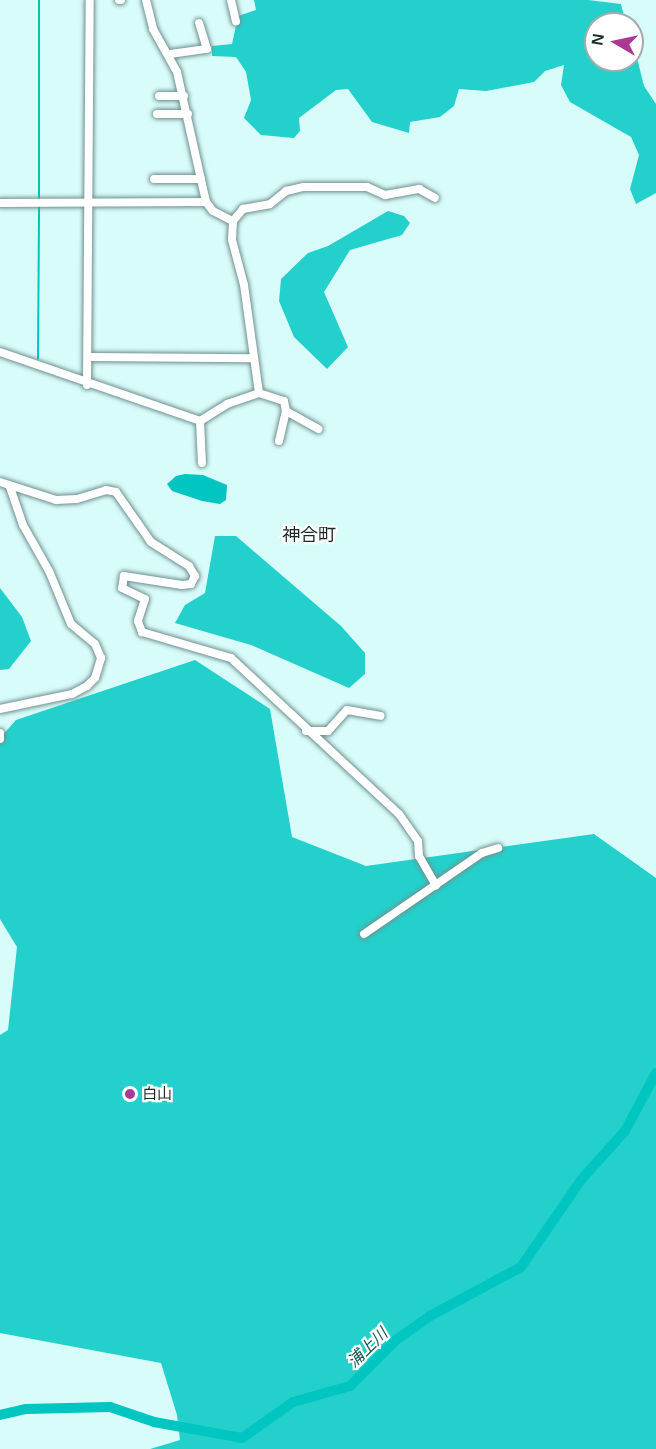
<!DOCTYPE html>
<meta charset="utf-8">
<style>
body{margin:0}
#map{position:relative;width:656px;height:1449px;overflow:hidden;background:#d8fcfa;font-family:Helvetica,"Noto Sans JP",sans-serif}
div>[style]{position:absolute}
.forest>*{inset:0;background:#24d0cb}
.water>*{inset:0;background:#00c5c1}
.stream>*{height:1.5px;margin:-0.75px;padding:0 0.75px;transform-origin:0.75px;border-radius:0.75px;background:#00c5c1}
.river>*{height:10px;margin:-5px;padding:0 5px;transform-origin:5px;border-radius:5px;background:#00c5c1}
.roads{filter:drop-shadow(0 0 2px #6f908e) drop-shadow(0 0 2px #6f908e)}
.minor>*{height:8px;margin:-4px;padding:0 4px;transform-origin:4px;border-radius:4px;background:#fff}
.dots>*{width:16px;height:16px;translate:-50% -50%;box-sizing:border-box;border:3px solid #fff;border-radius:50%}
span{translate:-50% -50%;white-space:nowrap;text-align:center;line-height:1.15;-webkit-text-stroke:4.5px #fff;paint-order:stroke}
.poi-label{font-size:15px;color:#1d2a2a}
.left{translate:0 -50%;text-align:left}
.water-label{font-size:16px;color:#175856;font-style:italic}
.quarter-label{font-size:18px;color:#1d2a2a}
.north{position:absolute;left:584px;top:12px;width:60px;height:60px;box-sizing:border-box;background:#fff;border:2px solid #a5aaaa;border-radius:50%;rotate:279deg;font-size:16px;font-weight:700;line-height:24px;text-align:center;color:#1d2a2a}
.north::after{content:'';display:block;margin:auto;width:21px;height:27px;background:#aa3994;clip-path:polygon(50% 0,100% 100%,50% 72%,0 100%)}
</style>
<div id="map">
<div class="forest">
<i style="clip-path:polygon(254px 0,588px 0,621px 4px,626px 24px,596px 24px,596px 60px,632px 60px,632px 38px,644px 86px,656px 104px,656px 193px,636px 204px,630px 189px,639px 155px,631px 137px,570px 102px,561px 85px,564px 65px,545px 71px,534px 82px,486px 91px,459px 89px,454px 106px,440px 117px,410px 122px,409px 133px,372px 122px,348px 89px,336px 90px,299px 118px,300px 131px,294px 138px,261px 135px,244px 118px,251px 100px,246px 72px,236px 57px,212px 56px,212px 46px,232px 44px,238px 16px,256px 10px)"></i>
<i style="clip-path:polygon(388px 211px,404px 216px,410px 223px,402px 235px,350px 250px,324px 292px,348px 347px,327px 369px,294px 337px,279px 301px,281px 279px,308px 253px,328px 246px)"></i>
<i style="clip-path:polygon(215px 536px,236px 536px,341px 626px,365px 653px,365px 674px,349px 688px,251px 645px,175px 623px,185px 605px,205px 593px)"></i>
<i style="clip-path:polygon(0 588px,22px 617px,31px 641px,9px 669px,0 670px)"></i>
<i style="clip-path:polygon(195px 660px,270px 709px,292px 837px,366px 866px,594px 834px,656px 878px,656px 1449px,150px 1449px,180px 1440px,177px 1415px,161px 1363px,0 1333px,0 1035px,8px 1030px,17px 947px,0 919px,0 738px,16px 720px)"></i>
</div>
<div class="water">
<i style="clip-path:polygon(185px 474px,203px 475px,227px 485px,226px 500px,220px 504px,202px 501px,172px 491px,167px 484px,176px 476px)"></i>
</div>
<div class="stream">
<i style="left:39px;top:199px;width:199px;rotate:-90deg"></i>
<i style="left:38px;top:359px;width:152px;rotate:-89.6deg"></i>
</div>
<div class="river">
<i style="left:0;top:1415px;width:27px;rotate:-13deg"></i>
<i style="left:26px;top:1409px;width:84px;rotate:-1.4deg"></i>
<i style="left:110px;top:1407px;width:46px;rotate:18.8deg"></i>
<i style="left:154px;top:1422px;width:89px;rotate:10.3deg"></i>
<i style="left:242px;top:1438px;width:62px;rotate:-35.2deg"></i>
<i style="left:293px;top:1402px;width:59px;rotate:-15.7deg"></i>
<i style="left:350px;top:1386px;width:65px;rotate:-45deg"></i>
<i style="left:396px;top:1340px;width:42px;rotate:-35.2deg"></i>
<i style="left:430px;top:1316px;width:103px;rotate:-28.3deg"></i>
<i style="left:521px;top:1267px;width:106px;rotate:-55.4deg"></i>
<i style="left:581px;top:1180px;width:66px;rotate:-48.1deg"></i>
<i style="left:625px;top:1131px;width:66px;rotate:-61.9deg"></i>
</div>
<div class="roads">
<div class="minor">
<i style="left:119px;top:0;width:2px"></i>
<i style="left:146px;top:0;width:30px;rotate:76deg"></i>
<i style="left:153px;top:29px;width:49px;rotate:60.8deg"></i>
<i style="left:177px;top:72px;width:133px;rotate:77.4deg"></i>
<i style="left:206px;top:202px;width:11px;rotate:52deg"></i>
<i style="left:213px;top:211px;width:22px;rotate:27deg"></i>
<i style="left:231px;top:0;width:22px;rotate:77deg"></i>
<i style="left:170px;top:54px;width:37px;rotate:-8deg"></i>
<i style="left:207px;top:49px;width:27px;rotate:-107deg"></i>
<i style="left:159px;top:96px;width:25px"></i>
<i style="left:157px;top:114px;width:31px"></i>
<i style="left:154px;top:179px;width:47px"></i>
<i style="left:0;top:203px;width:206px;rotate:-0.3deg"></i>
<i style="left:0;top:352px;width:212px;rotate:19deg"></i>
<i style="left:90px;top:357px;width:163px;rotate:0.4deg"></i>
<i style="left:87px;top:385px;width:385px;rotate:-89.6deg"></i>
<i style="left:259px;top:393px;width:26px;rotate:18deg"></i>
<i style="left:284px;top:401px;width:10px;rotate:79deg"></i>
<i style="left:286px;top:411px;width:37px;rotate:29deg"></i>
<i style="left:200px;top:421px;width:32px;rotate:-32deg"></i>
<i style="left:227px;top:404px;width:34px;rotate:-19deg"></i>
<i style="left:259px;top:393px;width:109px;rotate:-97.9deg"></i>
<i style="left:244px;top:285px;width:47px;rotate:-104.9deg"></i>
<i style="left:232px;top:240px;width:19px;rotate:-87deg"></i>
<i style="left:233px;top:221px;width:16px;rotate:-50deg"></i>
<i style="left:243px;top:209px;width:27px;rotate:-10deg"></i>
<i style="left:270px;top:204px;width:21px;rotate:-39deg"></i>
<i style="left:286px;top:191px;width:18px;rotate:-13deg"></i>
<i style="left:304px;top:187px;width:63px"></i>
<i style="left:367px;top:187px;width:20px;rotate:24deg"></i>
<i style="left:385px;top:195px;width:35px;rotate:-10deg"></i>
<i style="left:419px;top:189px;width:18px;rotate:29deg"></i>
<i style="left:200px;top:421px;width:42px;rotate:87.3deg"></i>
<i style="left:279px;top:441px;width:31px;rotate:-77deg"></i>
<i style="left:0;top:482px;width:59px;rotate:17.8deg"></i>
<i style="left:56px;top:500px;width:21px;rotate:-3deg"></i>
<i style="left:77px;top:499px;width:30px;rotate:-17deg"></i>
<i style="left:106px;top:490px;width:10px;rotate:11deg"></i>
<i style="left:116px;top:492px;width:61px;rotate:55deg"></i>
<i style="left:151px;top:542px;width:45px;rotate:32.3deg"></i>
<i style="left:189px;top:566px;width:12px;rotate:59deg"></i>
<i style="left:195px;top:576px;width:9px;rotate:117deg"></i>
<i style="left:191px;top:584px;width:9px;rotate:174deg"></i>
<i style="left:182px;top:585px;width:59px;rotate:-171.2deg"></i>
<i style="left:124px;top:576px;width:12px;rotate:99deg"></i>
<i style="left:122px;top:588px;width:25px;rotate:26deg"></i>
<i style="left:145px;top:599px;width:23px;rotate:108deg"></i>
<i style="left:138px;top:621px;width:12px;rotate:70deg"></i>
<i style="left:142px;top:632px;width:93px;rotate:16.3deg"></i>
<i style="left:231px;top:658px;width:229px;rotate:42.9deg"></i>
<i style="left:399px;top:814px;width:33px;rotate:55deg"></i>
<i style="left:418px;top:841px;width:15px;rotate:86deg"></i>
<i style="left:419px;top:856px;width:34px;rotate:60deg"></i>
<i style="left:0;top:709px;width:74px;rotate:-11.8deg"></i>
<i style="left:72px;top:694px;width:17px;rotate:-28deg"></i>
<i style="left:87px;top:686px;width:11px;rotate:-45deg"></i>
<i style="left:95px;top:678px;width:21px;rotate:-73deg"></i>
<i style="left:101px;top:658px;width:15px;rotate:-113deg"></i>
<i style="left:95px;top:644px;width:31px;rotate:-140deg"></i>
<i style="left:71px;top:624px;width:57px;rotate:-112.5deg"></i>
<i style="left:49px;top:571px;width:53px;rotate:-119.5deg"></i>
<i style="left:23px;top:525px;width:40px;rotate:-108.9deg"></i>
<i style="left:306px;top:731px;width:22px"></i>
<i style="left:328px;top:731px;width:28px;rotate:-48deg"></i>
<i style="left:347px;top:710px;width:34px;rotate:10deg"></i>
<i style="left:0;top:733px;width:6px;rotate:90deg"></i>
<i style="left:364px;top:934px;width:143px;rotate:-34.5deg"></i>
<i style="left:482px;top:853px;width:17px;rotate:-17deg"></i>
</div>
</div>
<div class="dots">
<i style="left:130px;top:1094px;background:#aa3994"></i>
</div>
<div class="poi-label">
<span class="left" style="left:142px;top:1094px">白山</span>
</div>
<div class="water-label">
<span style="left:368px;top:1348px;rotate:-44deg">浦上川</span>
</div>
<div class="quarter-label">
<span style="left:309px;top:535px">神合町</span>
</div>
<div class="north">N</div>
</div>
